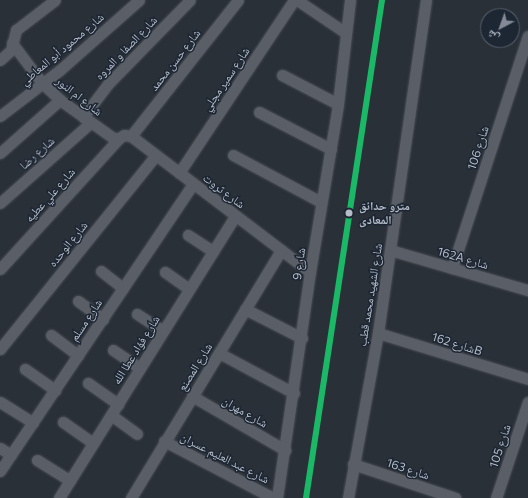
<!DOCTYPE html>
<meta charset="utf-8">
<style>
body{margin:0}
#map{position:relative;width:528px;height:498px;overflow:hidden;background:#2a3038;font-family:Commissioner,"Noto Naskh Arabic",sans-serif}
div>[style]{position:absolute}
.roads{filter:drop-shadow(0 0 1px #484c53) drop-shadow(0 0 1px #484c53)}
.minor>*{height:11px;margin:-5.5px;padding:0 5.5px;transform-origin:5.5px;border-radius:5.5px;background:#5a5e66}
.metro-1>*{height:6px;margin:-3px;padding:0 3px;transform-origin:3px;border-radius:3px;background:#1ab867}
.dots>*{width:11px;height:11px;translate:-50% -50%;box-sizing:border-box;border:2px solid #1d2633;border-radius:50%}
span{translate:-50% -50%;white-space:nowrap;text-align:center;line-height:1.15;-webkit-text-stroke:3px #1d2633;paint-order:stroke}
.street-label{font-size:12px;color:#b4bcc9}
.stop-label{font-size:12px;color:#b4bcc9;font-weight:700}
.left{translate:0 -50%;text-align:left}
.north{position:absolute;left:480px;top:8px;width:40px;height:40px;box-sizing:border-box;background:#1d2633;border:1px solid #59626f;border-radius:50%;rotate:221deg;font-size:11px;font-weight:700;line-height:16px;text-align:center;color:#b4bcc9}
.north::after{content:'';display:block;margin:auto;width:14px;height:18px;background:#848b96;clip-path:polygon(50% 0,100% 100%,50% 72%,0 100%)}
</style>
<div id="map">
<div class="roads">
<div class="minor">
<i style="left:297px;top:0;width:59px;rotate:34deg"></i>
<i style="left:12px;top:43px;width:50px;rotate:53.1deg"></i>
<i style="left:42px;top:83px;width:25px;rotate:43deg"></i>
<i style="left:60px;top:100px;width:65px;rotate:35.6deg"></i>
<i style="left:113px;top:138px;width:6px"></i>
<i style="left:119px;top:138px;width:6px;rotate:-31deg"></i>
<i style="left:124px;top:135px;width:7px;rotate:8deg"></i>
<i style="left:131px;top:136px;width:225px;rotate:37.2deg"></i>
<i style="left:0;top:60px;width:15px;rotate:-42deg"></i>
<i style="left:11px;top:50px;width:21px;rotate:-76deg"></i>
<i style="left:16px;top:30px;width:49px;rotate:-37.6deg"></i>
<i style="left:282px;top:75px;width:63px;rotate:27.4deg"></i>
<i style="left:259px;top:112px;width:81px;rotate:27.2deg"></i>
<i style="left:0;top:116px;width:77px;rotate:-37.6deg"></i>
<i style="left:61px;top:69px;width:104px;rotate:-41.5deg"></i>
<i style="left:83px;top:117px;width:41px;rotate:-52.9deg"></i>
<i style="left:108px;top:84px;width:117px;rotate:-45.7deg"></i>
<i style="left:131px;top:136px;width:173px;rotate:-51.8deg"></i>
<i style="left:0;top:153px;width:80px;rotate:-41.5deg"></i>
<i style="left:233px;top:155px;width:100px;rotate:28.1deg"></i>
<i style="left:179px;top:173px;width:208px;rotate:-56.4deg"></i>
<i style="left:0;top:203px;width:120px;rotate:-41.6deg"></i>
<i style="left:188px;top:235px;width:30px;rotate:33deg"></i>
<i style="left:390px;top:250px;width:144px;rotate:16.2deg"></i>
<i style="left:452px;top:268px;width:244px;rotate:-71.9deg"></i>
<i style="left:0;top:269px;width:177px;rotate:-47.7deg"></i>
<i style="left:101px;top:271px;width:28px;rotate:38deg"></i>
<i style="left:165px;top:272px;width:29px;rotate:35deg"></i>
<i style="left:78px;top:301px;width:31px;rotate:36deg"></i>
<i style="left:245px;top:309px;width:64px;rotate:27deg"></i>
<i style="left:137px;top:314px;width:31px;rotate:33deg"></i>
<i style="left:378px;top:333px;width:157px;rotate:17deg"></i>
<i style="left:51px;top:335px;width:34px;rotate:37deg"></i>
<i style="left:0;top:349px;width:249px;rotate:-51.2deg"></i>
<i style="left:113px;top:350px;width:32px;rotate:34deg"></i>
<i style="left:219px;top:353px;width:85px;rotate:28.1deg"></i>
<i style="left:25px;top:369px;width:37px;rotate:35deg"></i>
<i style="left:88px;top:383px;width:37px;rotate:35deg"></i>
<i style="left:192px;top:396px;width:108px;rotate:30.1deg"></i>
<i style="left:0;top:402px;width:39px;rotate:32deg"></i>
<i style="left:111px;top:415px;width:32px;rotate:36deg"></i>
<i style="left:63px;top:422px;width:37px;rotate:35deg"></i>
<i style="left:164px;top:441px;width:123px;rotate:27.6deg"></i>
<i style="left:0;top:448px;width:13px;rotate:32deg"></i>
<i style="left:37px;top:460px;width:39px;rotate:32deg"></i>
<i style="left:353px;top:464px;width:108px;rotate:18.4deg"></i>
<i style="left:0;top:471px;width:346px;rotate:-56.1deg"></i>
<i style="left:59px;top:498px;width:332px;rotate:-58deg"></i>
<i style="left:131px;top:498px;width:290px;rotate:-58.8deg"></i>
<i style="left:277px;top:498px;width:228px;rotate:-81.7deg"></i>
<i style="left:310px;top:272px;width:170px;rotate:-80.5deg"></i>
<i style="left:338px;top:104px;width:105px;rotate:-83.4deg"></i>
<i style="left:348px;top:498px;width:168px;rotate:-79.7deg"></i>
<i style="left:378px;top:333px;width:336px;rotate:-81.8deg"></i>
<i style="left:496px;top:498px;width:101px;rotate:-71.6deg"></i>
</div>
</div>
<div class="metro-1">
<i style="left:306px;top:498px;width:504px;rotate:-81.32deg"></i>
</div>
<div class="dots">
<i style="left:349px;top:213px;background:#b4bcc9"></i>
</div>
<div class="street-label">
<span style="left:126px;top:48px;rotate:-46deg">شارع الصفا و المروه</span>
<span style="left:62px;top:49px;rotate:-40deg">شارع محمود أبو المعاطي</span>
<span style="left:175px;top:60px;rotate:-52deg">شارع حسن محمد</span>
<span style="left:226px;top:79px;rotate:-56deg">شارع سمير مجلي</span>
<span style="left:79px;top:96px;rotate:38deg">شارع ام النور</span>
<span style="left:478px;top:148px;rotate:-72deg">شارع 106</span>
<span style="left:37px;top:153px;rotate:-42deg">شارع رضا</span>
<span style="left:224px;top:191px;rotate:37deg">شارع ثروت</span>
<span style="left:50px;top:195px;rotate:-48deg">شارع علي عطيه</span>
<span style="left:68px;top:244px;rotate:-51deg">شارع الوحده</span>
<span style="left:463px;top:258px;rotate:16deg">162A شارع</span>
<span style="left:299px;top:264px;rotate:-82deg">شارع 9</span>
<span style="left:370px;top:295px;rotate:-81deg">شارع الشهيد محمد قطب</span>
<span style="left:86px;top:320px;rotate:-56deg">شارع مسلم</span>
<span style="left:457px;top:344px;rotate:17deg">شارع 162B</span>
<span style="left:136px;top:350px;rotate:-58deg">شارع فؤاد عطا الله</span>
<span style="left:195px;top:367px;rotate:-58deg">شارع المصنع</span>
<span style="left:245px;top:412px;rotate:30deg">شارع مهران</span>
<span style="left:500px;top:446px;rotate:-72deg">شارع 105</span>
<span style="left:225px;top:458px;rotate:27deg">شارع عبد العليم عسران</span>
<span style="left:408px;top:469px;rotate:18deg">شارع 163</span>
</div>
<div class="stop-label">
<span class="left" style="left:359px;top:213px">مترو حدائق<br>المعادى</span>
</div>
<div class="north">ش</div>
</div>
